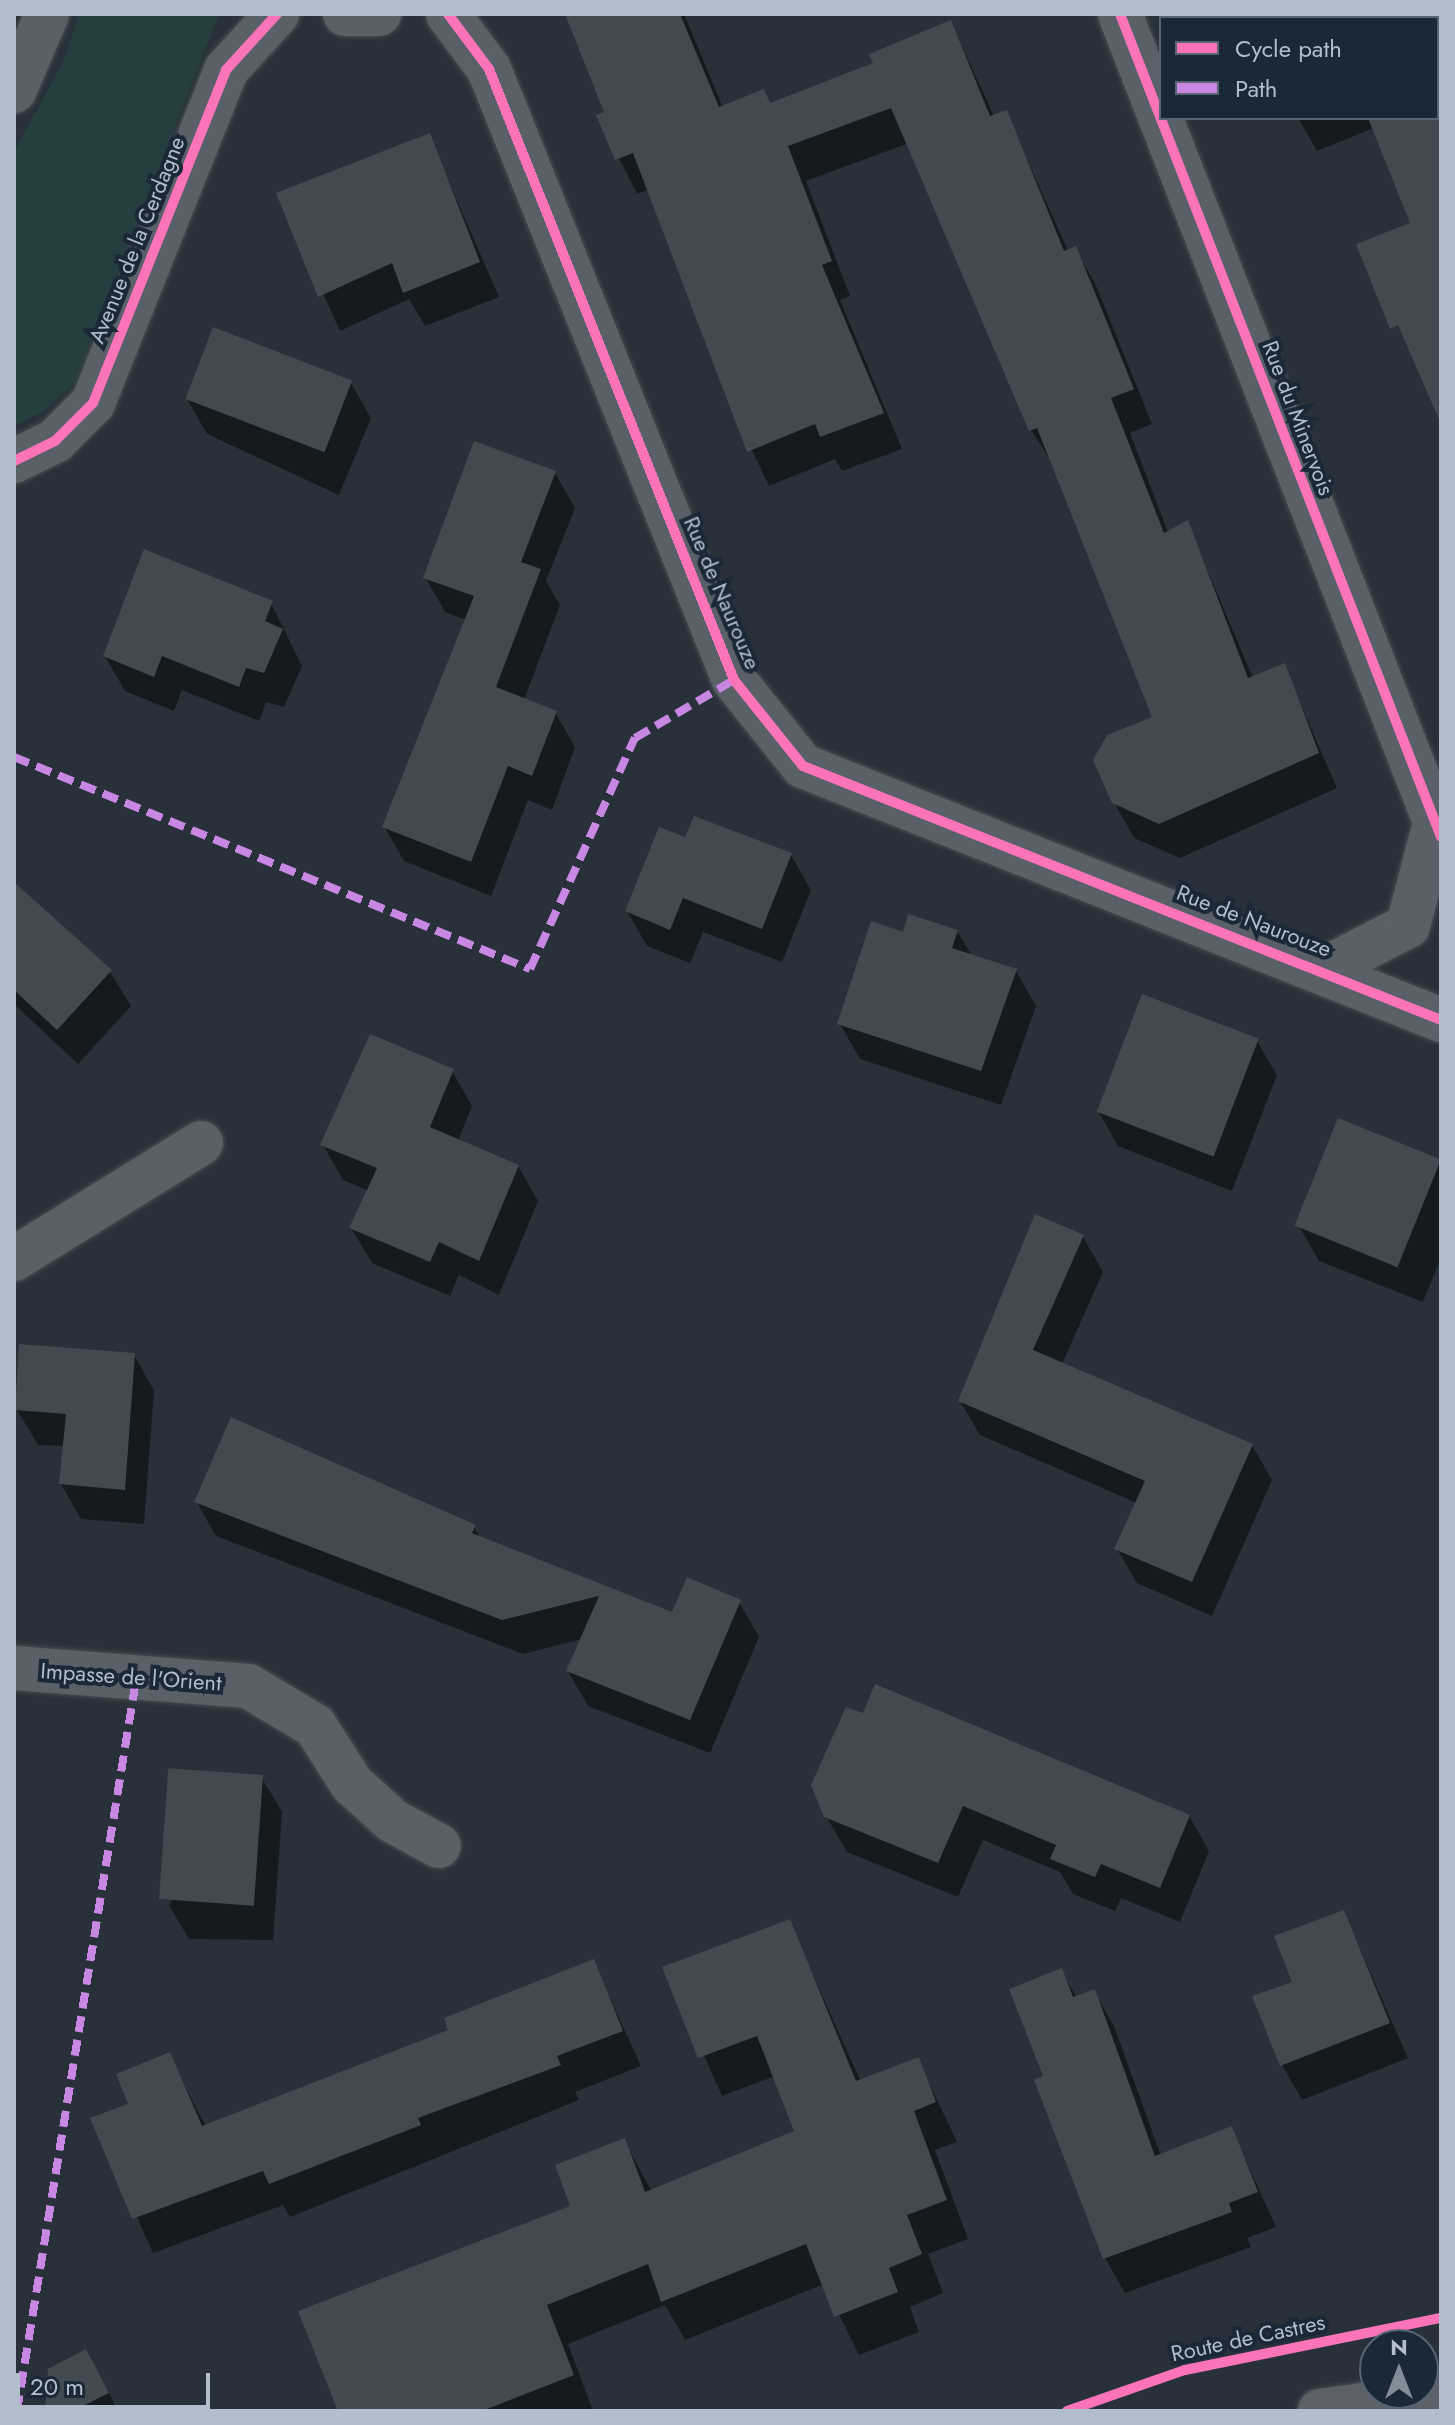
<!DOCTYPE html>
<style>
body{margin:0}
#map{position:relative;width:1455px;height:2425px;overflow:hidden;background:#283139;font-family:Jost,sans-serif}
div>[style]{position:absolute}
.green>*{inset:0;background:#253e40}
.shadow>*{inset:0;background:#0007;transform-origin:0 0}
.building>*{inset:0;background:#424a51;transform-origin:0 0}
.roads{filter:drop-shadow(0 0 2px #474d54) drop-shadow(0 0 2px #474d54)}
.street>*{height:44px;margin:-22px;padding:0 22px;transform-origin:22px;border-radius:22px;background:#596067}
.primary>*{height:44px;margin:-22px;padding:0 22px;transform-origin:22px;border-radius:22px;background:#5c6169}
.quiet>*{height:8px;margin-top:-4px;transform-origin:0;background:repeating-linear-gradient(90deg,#c787e3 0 16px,transparent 0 24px)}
.cycleway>*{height:10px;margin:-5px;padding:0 5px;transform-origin:5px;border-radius:5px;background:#fb73b8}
span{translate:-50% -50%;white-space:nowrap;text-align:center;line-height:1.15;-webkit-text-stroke:8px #1b2835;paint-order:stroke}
.street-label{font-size:22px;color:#b2becb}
.frame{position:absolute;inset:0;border:16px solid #b2becb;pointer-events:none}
.legend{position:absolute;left:1159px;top:16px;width:280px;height:104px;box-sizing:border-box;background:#1b2835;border:2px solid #576471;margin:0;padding:10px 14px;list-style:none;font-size:24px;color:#b2becb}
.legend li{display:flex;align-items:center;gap:16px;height:40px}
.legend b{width:40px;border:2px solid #576471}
.north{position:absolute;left:1359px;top:2329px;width:80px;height:80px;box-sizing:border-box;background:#1b2835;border:2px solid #576471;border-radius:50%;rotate:0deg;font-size:22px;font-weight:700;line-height:32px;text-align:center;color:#b2becb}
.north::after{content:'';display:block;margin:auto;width:28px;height:36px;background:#828d98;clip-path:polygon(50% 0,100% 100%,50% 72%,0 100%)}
.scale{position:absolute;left:16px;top:2373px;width:194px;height:36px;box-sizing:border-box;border:4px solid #b2becb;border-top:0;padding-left:10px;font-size:24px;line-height:28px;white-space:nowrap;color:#b2becb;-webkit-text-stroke:6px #1b2835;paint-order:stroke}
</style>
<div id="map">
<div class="green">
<i style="clip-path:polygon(79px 14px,219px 14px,75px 382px,46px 410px,14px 426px,14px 152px,64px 60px)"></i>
</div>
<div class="shadow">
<i style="clip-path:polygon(567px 14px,684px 14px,723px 108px,771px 105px,876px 64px,951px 22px,998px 125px,1010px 121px,1068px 251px,1075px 249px,1095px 283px,1152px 424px,1130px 433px,1168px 532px,1187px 522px,1253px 678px,1284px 666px,1337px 788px,1180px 858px,1134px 838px,1114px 802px,1155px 718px,1053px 464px,1031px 430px,909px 143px,806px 181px,850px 296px,840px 300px,902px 449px,842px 471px,835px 459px,769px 486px,723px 390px,730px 387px,650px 189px,637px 194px,598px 116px,607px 113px)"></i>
<i style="left:1258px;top:14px;width:170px;height:11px"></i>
<i style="clip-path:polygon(1437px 32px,1441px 172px,1374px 128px,1317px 151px,1298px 118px,1437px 118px)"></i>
<i style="clip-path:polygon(429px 136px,499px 297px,425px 326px,409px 299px,340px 331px,278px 195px)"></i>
<i style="clip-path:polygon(1441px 213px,1441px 411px,1440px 412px,1359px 245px)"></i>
<i style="clip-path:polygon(351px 383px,371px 418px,339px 495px,207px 434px,187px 399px)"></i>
<i style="clip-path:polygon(555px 473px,575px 508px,546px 581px,560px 605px,524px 700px,555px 712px,575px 747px,552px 810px,528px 800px,491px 896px,404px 861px,384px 826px,466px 620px,445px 612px,425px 577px)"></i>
<i style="clip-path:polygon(271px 603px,302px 666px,284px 707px,266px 702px,259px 721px,182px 690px,174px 711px,125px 691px,105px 656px)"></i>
<i style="clip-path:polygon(687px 840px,791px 855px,811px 890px,782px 962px,703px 932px,690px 963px,647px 946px,627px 911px)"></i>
<i style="clip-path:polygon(14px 884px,110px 972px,131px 1006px,78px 1064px,14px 1004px)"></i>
<i style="clip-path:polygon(957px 931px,972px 956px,1016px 971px,1036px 1006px,1001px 1105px,860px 1059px,840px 1024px,904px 934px)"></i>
<i style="clip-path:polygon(1257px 1041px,1277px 1075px,1232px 1191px,1118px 1146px,1098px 1111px)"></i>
<i style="clip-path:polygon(452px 1071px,472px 1106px,458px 1141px,518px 1166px,538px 1201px,499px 1295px,459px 1275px,450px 1296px,372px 1263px,351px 1228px,369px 1191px,343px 1180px,323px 1145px)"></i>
<i style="clip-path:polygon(1339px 1121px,1441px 1162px,1441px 1258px,1423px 1302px,1319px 1261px,1299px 1226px)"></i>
<i style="clip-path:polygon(1083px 1237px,1103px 1272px,1062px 1364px,1252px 1445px,1272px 1480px,1212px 1616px,1137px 1583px,1117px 1549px,1137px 1503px,980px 1435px,960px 1401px)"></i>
<i style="clip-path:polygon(134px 1355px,154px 1390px,144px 1524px,81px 1519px,61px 1484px,65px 1446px,38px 1445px,17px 1410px)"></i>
<i style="clip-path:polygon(196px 1501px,474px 1527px,481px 1539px,673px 1614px,739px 1602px,759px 1637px,710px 1753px,588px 1706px,568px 1671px,582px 1639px,523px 1654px,216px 1536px)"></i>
<i style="clip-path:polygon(864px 1716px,1189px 1816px,1209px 1851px,1180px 1922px,1121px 1898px,1115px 1911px,1073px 1894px,1060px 1872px,983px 1840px,958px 1897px,847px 1852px,826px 1816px)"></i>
<i style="clip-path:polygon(261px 1777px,282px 1812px,273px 1940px,189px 1939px,169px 1905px)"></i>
<i style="clip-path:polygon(1344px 1913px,1408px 2058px,1302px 2100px,1282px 2065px,1295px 1984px)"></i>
<i style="clip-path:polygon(789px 1922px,861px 2082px,918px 2060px,957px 2142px,935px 2150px,968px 2239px,928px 2254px,943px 2293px,910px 2307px,919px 2332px,859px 2355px,824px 2284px,685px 2340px,665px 2305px,568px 2344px,593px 2411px,340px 2411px,573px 2207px,624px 2140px,652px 2192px,796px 2133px,775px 2076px,722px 2096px,665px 1968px)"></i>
<i style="clip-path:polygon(593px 1961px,641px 2066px,575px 2092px,579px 2100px,290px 2217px,283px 2205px,153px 2253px,93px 2119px,130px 2105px,169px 2055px,206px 2127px,451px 2032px)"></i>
<i style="clip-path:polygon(1061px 1971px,1077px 1998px,1094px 1991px,1114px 2026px,1161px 2156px,1231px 2128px,1276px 2227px,1247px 2238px,1251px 2247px,1125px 2293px,1105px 2258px,1045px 2077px)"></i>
<i style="clip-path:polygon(106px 2387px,118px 2411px,47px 2411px)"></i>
</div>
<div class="building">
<i style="clip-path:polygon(565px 14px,680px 14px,719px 107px,764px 89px,770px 103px,873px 63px,869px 54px,951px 20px,990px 116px,1007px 110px,1064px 251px,1076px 246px,1134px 389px,1111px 398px,1164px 533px,1188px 520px,1248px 678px,1285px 663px,1319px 753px,1159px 824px,1112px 803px,1093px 760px,1107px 735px,1152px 717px,1037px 428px,1029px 431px,891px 108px,788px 146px,832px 261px,822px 265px,884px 413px,820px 437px,815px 424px,747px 452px,633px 153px,615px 160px,596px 115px,604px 112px)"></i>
<i style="clip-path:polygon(1368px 118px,1441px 118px,1441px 424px,1398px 325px,1390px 329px,1356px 244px,1410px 223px)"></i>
<i style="clip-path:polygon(430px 133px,480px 262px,403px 293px,392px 263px,318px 297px,276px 193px)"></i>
<i style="left:213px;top:327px;width:149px;height:77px;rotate:21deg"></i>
<i style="clip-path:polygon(474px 441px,556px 471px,521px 562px,541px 569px,496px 687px,557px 711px,532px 776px,508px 766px,471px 862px,382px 827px,474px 596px,423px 578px)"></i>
<i style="clip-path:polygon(144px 549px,273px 601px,265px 621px,283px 629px,264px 673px,246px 668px,239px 687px,162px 656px,154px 677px,103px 656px)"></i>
<i style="clip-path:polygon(694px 816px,792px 853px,762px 929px,683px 898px,670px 930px,625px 911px,659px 827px,685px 837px)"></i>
<i style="clip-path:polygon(14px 882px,112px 970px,57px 1030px,14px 990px)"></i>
<i style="clip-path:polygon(908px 914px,958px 930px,952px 948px,1017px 969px,981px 1071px,837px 1024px,871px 921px,903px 932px)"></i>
<i style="left:1142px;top:994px;width:125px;height:126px;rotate:21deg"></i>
<i style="clip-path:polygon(370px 1034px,454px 1069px,430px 1127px,519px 1165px,479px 1261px,439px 1242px,430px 1262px,349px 1228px,377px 1168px,320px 1145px)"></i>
<i style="left:1338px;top:1118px;width:111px;height:116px;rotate:22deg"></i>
<i style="clip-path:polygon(1035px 1214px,1084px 1235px,1033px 1350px,1253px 1444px,1192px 1582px,1114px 1549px,1145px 1481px,958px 1401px)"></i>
<i style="clip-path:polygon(19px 1344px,135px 1353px,125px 1490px,59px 1484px,66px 1414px,15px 1410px)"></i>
<i style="clip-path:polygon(231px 1417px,476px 1525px,472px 1533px,672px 1612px,687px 1577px,741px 1600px,690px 1720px,566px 1671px,599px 1596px,502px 1620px,194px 1502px)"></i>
<i style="clip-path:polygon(875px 1684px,1190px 1815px,1160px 1888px,1101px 1864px,1095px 1877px,1050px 1859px,1056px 1845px,963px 1806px,938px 1863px,824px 1817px,811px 1785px,846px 1707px,863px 1713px)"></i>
<i style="left:263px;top:1775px;width:131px;height:95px;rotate:94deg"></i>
<i style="clip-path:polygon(1344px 1910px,1390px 2023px,1280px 2066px,1252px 1996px,1292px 1982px,1274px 1936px)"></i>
<i style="clip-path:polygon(790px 1919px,856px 2081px,919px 2057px,936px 2102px,914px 2111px,947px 2200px,907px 2215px,922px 2254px,889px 2268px,898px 2292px,834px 2317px,806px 2244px,661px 2302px,648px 2264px,547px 2305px,574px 2375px,482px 2411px,338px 2411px,298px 2311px,570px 2206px,555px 2165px,625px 2138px,645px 2192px,794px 2131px,757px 2036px,698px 2058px,662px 1967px)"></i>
<i style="clip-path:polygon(594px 1959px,623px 2031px,557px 2056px,561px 2065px,418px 2118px,421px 2125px,269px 2184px,263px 2171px,132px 2219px,90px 2118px,128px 2104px,116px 2074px,170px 2052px,202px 2126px,448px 2030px,444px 2018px)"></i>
<i style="clip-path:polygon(1062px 1968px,1073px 1997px,1095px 1989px,1155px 2156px,1232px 2126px,1258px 2192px,1229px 2203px,1232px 2212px,1103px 2259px,1034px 2080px,1043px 2076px,1009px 1989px)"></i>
<i style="clip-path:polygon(86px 2349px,109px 2393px,73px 2411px,45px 2411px,48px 2369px)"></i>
</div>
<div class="roads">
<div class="street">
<i style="left:345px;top:14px;width:34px"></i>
<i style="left:448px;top:14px;width:69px;rotate:53.3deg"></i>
<i style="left:489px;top:69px;width:658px;rotate:68.15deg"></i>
<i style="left:734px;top:680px;width:110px;rotate:51.3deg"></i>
<i style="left:803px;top:766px;width:687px;rotate:21.71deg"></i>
<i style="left:1120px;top:14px;width:883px;rotate:68.69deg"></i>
<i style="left:14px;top:91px;width:84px;rotate:-66.8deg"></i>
<i style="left:14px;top:461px;width:46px;rotate:-26deg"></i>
<i style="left:55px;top:441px;width:54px;rotate:-45deg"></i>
<i style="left:93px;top:403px;width:359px;rotate:-68.2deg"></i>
<i style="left:226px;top:70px;width:76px;rotate:-47.7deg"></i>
<i style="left:1324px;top:969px;width:94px;rotate:-27.1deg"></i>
<i style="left:1408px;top:926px;width:106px;rotate:-75.3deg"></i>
<i style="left:14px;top:1259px;width:220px;rotate:-31.8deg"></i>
<i style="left:14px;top:1668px;width:235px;rotate:4.4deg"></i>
<i style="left:248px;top:1686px;width:78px;rotate:30.8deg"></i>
<i style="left:315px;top:1726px;width:69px;rotate:57.5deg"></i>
<i style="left:352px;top:1784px;width:55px;rotate:42.1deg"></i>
<i style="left:393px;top:1821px;width:52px;rotate:28.5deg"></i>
</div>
<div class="primary">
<i style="left:1320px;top:2411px;width:122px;rotate:-8deg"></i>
</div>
</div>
<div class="quiet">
<i style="left:14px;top:757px;width:558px;rotate:22.34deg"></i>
<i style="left:530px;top:969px;width:254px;rotate:-65.6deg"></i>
<i style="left:635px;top:738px;width:115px;rotate:-30.4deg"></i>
<i style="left:17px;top:2411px;width:747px;rotate:-80.75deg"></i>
</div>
<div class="cycleway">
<i style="left:448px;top:14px;width:69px;rotate:53.3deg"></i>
<i style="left:489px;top:69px;width:658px;rotate:68.15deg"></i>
<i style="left:734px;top:680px;width:110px;rotate:51.3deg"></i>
<i style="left:803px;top:766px;width:687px;rotate:21.71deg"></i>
<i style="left:1120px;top:14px;width:883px;rotate:68.69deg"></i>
<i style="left:14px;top:461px;width:46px;rotate:-26deg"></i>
<i style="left:55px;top:441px;width:54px;rotate:-45deg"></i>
<i style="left:93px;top:403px;width:359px;rotate:-68.2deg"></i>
<i style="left:226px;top:70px;width:76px;rotate:-47.7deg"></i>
<i style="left:1067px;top:2411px;width:125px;rotate:-19.2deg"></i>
<i style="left:1185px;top:2370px;width:261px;rotate:-11.5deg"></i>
</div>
<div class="street-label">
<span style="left:137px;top:240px;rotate:-68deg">Avenue de la Cerdagne</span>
<span style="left:1298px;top:418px;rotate:69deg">Rue du Minervois</span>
<span style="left:722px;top:593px;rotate:67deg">Rue de Naurouze</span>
<span style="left:1254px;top:921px;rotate:21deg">Rue de Naurouze</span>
<span style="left:131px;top:1677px;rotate:4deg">Impasse de l'Orient</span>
<span style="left:1248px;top:2338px;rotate:-12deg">Route de Castres</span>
</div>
<div class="frame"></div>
<ul class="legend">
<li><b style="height:10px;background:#fb73b8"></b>Cycle path</li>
<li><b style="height:10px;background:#c787e3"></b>Path</li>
</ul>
<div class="north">N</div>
<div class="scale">20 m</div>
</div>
